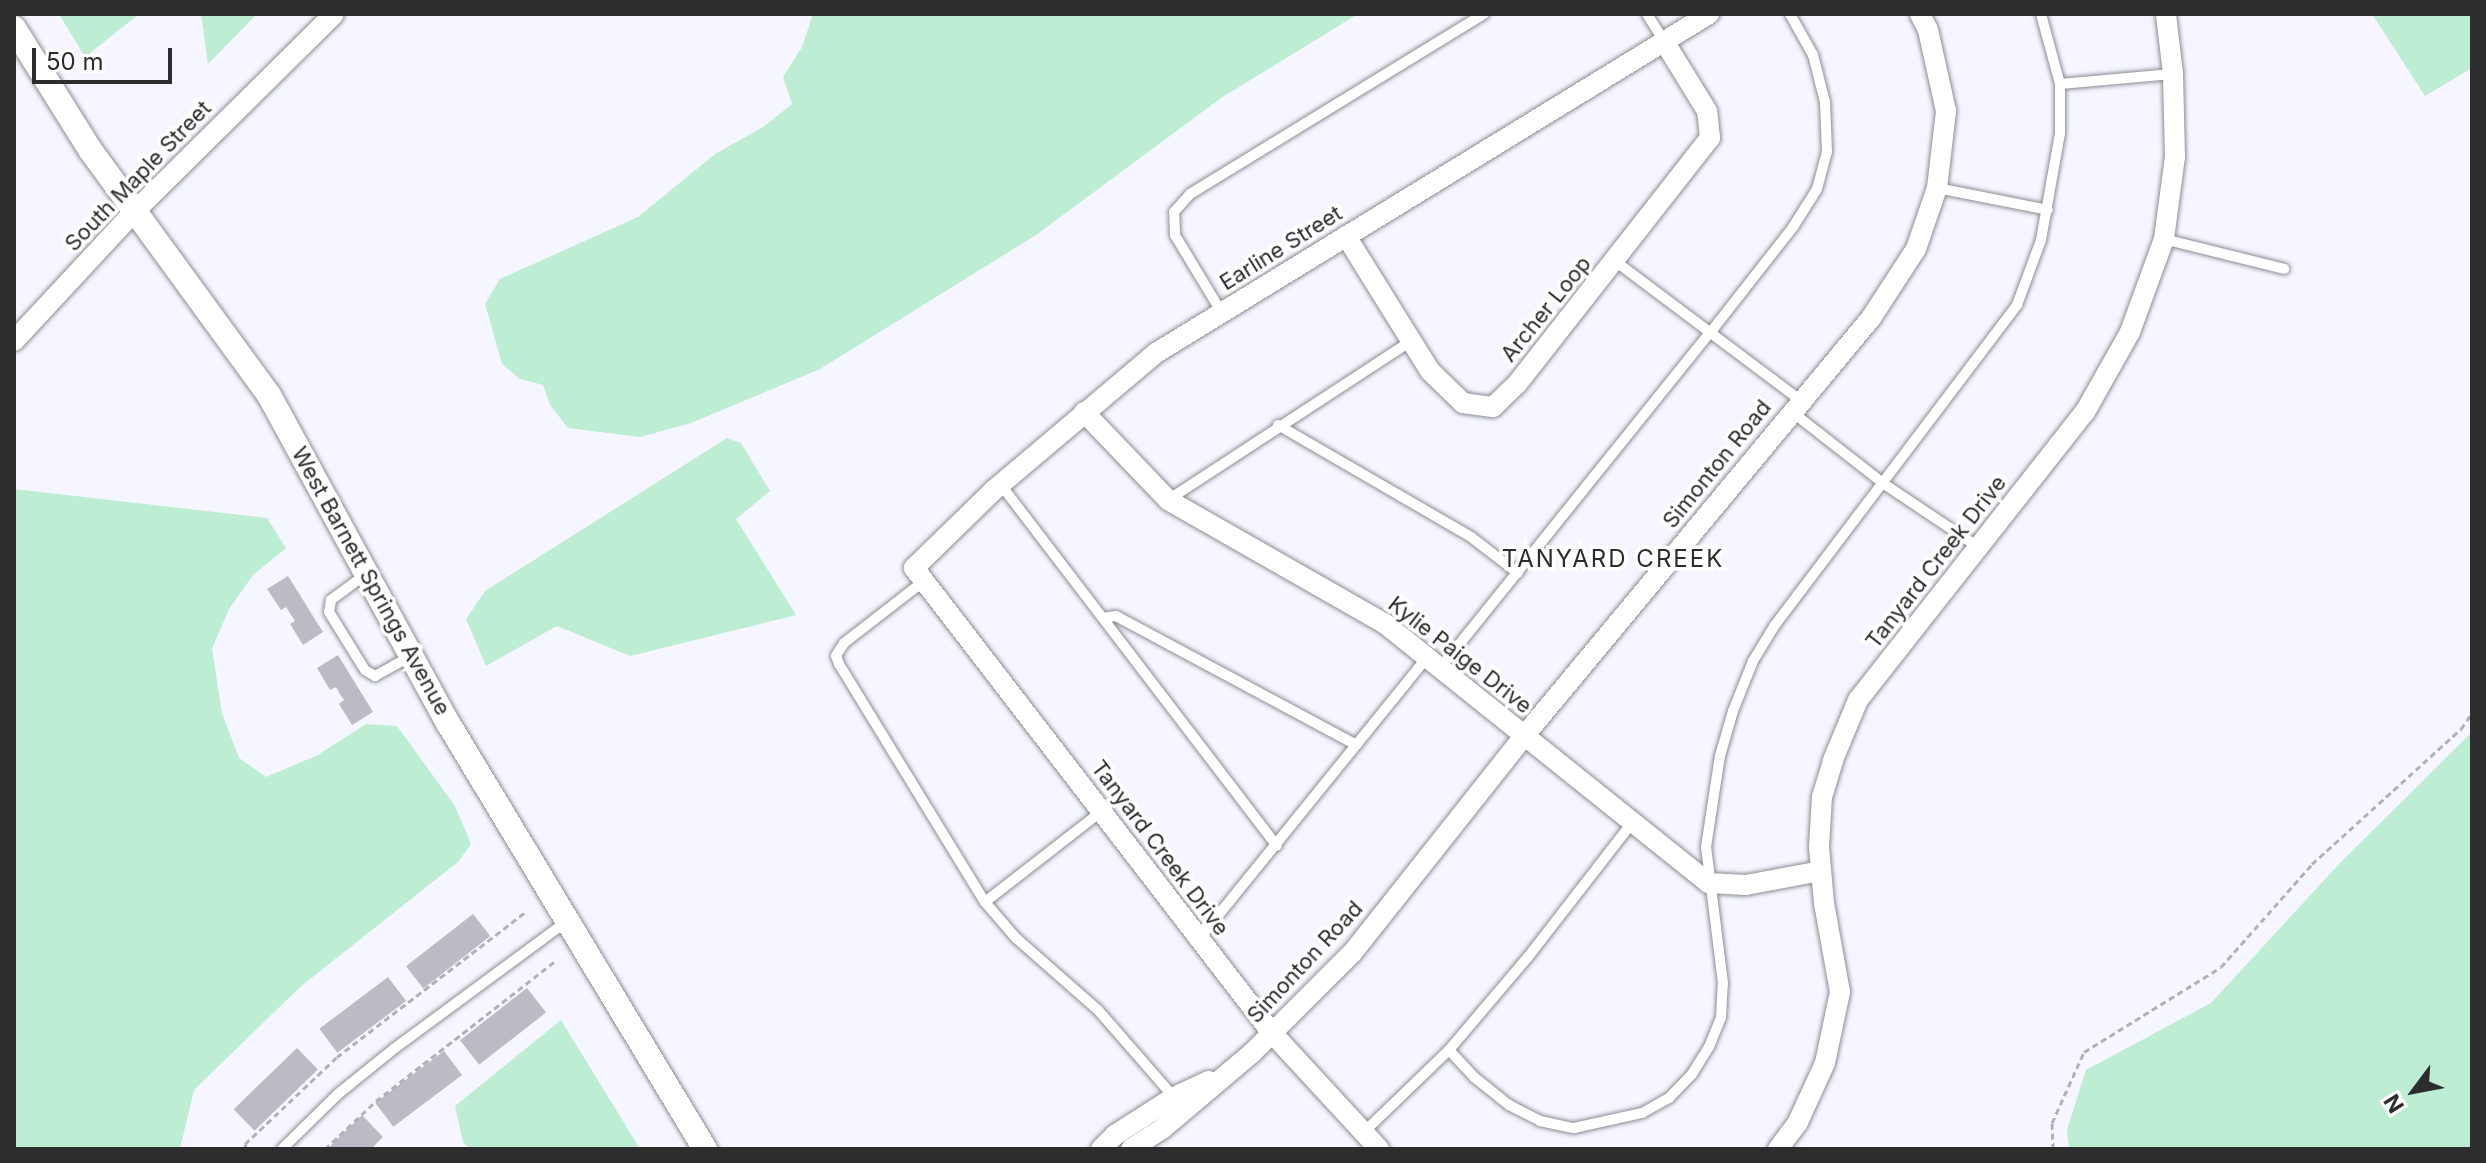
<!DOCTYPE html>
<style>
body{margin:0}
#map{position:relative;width:2486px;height:1163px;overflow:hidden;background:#f5f6ff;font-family:Inter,sans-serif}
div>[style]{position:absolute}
.green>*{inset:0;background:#bdedd2}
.building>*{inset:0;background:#bbbbc3;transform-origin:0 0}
.path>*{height:3px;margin-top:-1.5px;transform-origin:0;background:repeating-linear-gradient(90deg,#b0b1b8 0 6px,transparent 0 10px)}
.roads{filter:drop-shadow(0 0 2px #8c8d94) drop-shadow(0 0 2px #8c8d94)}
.service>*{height:10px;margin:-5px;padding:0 5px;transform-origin:5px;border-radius:5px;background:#fff}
.minor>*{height:20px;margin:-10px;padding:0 10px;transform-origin:10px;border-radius:10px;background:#fff}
.tertiary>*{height:24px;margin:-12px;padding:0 12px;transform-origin:12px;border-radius:12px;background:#fff}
span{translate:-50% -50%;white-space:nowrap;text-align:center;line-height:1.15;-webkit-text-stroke:7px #fff;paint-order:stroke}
.street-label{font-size:22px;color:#2d2d30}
.neighbourhood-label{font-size:24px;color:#2d2d30;letter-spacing:2px}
.frame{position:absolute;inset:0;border:16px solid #2d2d30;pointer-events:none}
.north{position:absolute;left:2374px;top:1051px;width:80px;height:80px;-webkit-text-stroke:6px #fff;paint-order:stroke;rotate:238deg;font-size:22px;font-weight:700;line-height:32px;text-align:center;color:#2d2d30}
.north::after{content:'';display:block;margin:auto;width:28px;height:36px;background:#2d2d30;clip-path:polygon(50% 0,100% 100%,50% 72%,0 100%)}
.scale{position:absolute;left:32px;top:48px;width:140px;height:36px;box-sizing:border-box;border:4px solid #2d2d30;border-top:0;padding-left:10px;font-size:24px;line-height:28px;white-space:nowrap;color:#2d2d30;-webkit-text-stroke:6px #fff;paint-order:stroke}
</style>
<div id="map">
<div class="green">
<i style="clip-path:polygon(59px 14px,139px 14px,85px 57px)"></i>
<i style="clip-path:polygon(201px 14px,257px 14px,208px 64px)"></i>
<i style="clip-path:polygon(813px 14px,1358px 14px,1221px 98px,1036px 235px,820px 369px,691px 423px,640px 437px,568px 428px,550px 405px,543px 385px,520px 379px,502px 364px,485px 304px,500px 279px,638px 217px,715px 154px,763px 127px,792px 104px,783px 77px,802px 47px)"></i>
<i style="clip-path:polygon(2372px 14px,2472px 14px,2472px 68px,2425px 96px)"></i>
<i style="clip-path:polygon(727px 438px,741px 443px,770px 491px,736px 519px,796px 615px,630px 656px,557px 626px,486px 666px,466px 619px,485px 591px)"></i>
<i style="clip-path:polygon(14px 489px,267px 518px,286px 548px,253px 575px,229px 609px,212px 649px,222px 713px,239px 758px,266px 777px,318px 755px,366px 724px,397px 726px,455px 806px,471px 844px,459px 861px,300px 987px,194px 1090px,180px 1149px,14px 1149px)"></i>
<i style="clip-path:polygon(2472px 732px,2472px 1149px,2069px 1149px,2067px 1130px,2086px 1070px,2211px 1003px,2340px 863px)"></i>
<i style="clip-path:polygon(561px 1020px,640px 1149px,470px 1149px,463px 1142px,455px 1106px)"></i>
</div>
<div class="building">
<i style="clip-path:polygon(288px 576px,323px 632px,303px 645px,290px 624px,295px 621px,286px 607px,281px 610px,267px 589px)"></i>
<i style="clip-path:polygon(338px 655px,373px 712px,352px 725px,339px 704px,344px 700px,340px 694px,336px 687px,330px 690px,317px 668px)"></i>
<i style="left:473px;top:914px;width:28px;height:85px;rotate:52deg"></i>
<i style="left:388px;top:977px;width:30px;height:86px;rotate:53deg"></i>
<i style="left:527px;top:988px;width:31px;height:85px;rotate:52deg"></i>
<i style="left:297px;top:1048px;width:30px;height:88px;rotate:46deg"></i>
<i style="left:444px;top:1051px;width:30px;height:86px;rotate:53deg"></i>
<i style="clip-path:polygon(362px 1115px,383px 1137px,371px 1149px,327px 1149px)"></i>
</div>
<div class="path">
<i style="left:246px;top:1149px;width:5px;rotate:-101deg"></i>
<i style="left:245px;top:1144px;width:127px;rotate:-43.4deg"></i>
<i style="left:337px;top:1057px;width:237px;rotate:-37.6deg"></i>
<i style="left:325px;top:1149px;width:70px;rotate:-43.3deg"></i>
<i style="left:376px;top:1101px;width:226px;rotate:-38deg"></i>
<i style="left:2053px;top:1149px;width:26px;rotate:-92deg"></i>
<i style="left:2052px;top:1123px;width:78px;rotate:-65.7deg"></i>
<i style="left:2084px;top:1052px;width:161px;rotate:-31.8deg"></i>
<i style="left:2221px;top:967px;width:137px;rotate:-48.5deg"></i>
<i style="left:2312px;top:864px;width:201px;rotate:-42.2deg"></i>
<i style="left:2461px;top:729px;width:19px;rotate:-55deg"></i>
</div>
<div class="roads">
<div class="service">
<i style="left:1647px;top:14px;width:32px;rotate:58deg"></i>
<i style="left:2060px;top:84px;width:113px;rotate:-5.1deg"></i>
<i style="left:1937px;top:188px;width:113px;rotate:11.2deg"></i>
<i style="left:2164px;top:239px;width:124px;rotate:14deg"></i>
<i style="left:1615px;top:261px;width:231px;rotate:36.9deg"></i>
<i style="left:1222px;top:313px;width:91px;rotate:-121.1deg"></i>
<i style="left:1175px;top:235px;width:23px;rotate:-92deg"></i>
<i style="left:1174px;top:212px;width:24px;rotate:-48deg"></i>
<i style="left:1190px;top:194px;width:345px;rotate:-31.5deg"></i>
<i style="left:1792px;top:412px;width:117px;rotate:38deg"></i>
<i style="left:1884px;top:484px;width:113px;rotate:33.8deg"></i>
<i style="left:1278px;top:425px;width:223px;rotate:30.1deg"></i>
<i style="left:1471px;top:537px;width:59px;rotate:37.5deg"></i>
<i style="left:1001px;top:485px;width:454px;rotate:52.6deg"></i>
<i style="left:1168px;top:500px;width:290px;rotate:-33.2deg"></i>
<i style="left:366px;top:574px;width:44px;rotate:143.4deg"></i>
<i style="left:331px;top:600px;width:12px;rotate:99deg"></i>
<i style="left:329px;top:612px;width:68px;rotate:58.2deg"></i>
<i style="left:365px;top:670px;width:12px;rotate:31deg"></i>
<i style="left:375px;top:676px;width:41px;rotate:-29.1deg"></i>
<i style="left:924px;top:581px;width:101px;rotate:142.2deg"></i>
<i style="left:844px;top:643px;width:15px;rotate:122deg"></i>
<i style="left:836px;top:656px;width:9px;rotate:69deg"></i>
<i style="left:839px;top:664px;width:279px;rotate:58.5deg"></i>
<i style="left:985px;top:902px;width:48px;rotate:49.3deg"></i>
<i style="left:1016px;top:938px;width:109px;rotate:41.3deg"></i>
<i style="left:1098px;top:1010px;width:116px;rotate:48.9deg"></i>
<i style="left:1103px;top:618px;width:13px;rotate:-9deg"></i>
<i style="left:1116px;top:616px;width:273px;rotate:28.2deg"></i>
<i style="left:1441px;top:667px;width:429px;rotate:-51.2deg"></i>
<i style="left:1710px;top:333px;width:135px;rotate:-51.9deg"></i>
<i style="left:1793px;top:227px;width:45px;rotate:-57.7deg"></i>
<i style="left:1817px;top:189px;width:38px;rotate:-75deg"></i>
<i style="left:1827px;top:152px;width:50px;rotate:-92.3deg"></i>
<i style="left:1825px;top:102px;width:49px;rotate:-104.3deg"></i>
<i style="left:1813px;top:55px;width:47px;rotate:-119.3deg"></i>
<i style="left:985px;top:902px;width:148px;rotate:-37.9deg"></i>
<i style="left:1199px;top:939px;width:364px;rotate:-51deg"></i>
<i style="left:1449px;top:1050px;width:37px;rotate:47deg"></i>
<i style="left:1474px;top:1077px;width:45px;rotate:38.7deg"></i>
<i style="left:1509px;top:1105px;width:35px;rotate:27deg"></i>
<i style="left:1540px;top:1121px;width:35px;rotate:12deg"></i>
<i style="left:1574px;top:1128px;width:70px;rotate:-12.4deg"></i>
<i style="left:1642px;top:1113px;width:31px;rotate:-29deg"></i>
<i style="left:1669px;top:1098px;width:33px;rotate:-46deg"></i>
<i style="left:1692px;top:1074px;width:32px;rotate:-58deg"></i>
<i style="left:1709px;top:1047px;width:31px;rotate:-68deg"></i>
<i style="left:1721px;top:1018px;width:35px;rotate:-87deg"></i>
<i style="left:1723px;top:983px;width:137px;rotate:-97.1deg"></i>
<i style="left:1706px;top:847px;width:92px;rotate:-81.3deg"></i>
<i style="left:1720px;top:756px;width:47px;rotate:-73.9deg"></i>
<i style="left:1733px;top:711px;width:54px;rotate:-68.2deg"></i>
<i style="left:1753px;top:661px;width:42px;rotate:-58.6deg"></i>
<i style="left:1775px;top:625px;width:401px;rotate:-52.9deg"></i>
<i style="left:2017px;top:305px;width:69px;rotate:-69.7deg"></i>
<i style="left:2041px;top:240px;width:109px;rotate:-79.9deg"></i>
<i style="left:2060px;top:133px;width:49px;rotate:-90deg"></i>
<i style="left:2060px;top:84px;width:73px;rotate:-105.2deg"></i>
<i style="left:1364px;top:1132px;width:118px;rotate:-44deg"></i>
<i style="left:1449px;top:1050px;width:122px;rotate:-49.7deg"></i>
<i style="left:1528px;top:957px;width:170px;rotate:-52.2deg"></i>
<i style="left:282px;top:1149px;width:78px;rotate:-44.5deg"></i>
<i style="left:338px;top:1094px;width:73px;rotate:-38.9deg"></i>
<i style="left:395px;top:1048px;width:214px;rotate:-36.4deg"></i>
</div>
<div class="minor">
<i style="left:1346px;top:236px;width:159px;rotate:58.1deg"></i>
<i style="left:1430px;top:371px;width:46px;rotate:44.1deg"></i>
<i style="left:1463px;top:403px;width:30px;rotate:8deg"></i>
<i style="left:1493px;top:407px;width:33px;rotate:-44deg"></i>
<i style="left:1517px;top:384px;width:313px;rotate:-51.9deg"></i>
<i style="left:1710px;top:138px;width:27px;rotate:-96deg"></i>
<i style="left:1707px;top:111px;width:82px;rotate:-121.6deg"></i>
<i style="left:14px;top:341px;width:176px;rotate:-47.1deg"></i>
<i style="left:134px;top:212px;width:281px;rotate:-44.7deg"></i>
<i style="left:1084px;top:412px;width:122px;rotate:46.3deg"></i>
<i style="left:1168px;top:500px;width:249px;rotate:29.7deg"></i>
<i style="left:1384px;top:623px;width:415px;rotate:38.7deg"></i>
<i style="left:1708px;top:883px;width:38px;rotate:3deg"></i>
<i style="left:1746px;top:885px;width:76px;rotate:-10.6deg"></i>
<i style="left:1101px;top:1149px;width:20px;rotate:-45deg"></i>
<i style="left:1115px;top:1135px;width:70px;rotate:-32.8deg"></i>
<i style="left:1174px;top:1097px;width:38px;rotate:-25deg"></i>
<i style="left:1131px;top:1149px;width:37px;rotate:-33deg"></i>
<i style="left:1162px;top:1129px;width:118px;rotate:-40.2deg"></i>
<i style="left:1252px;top:1053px;width:143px;rotate:-45deg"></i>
<i style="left:1353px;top:952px;width:277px;rotate:-51.6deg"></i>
<i style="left:1525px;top:735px;width:542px;rotate:-50.32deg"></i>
<i style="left:1871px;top:318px;width:82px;rotate:-56.9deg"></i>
<i style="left:1916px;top:249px;width:65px;rotate:-71deg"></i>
<i style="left:1937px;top:188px;width:78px;rotate:-83.3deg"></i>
<i style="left:1946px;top:111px;width:83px;rotate:-102.5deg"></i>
<i style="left:1928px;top:30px;width:18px;rotate:-117deg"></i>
<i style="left:1379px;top:1149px;width:158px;rotate:-132.7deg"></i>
<i style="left:1272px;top:1033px;width:587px;rotate:-127.59deg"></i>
<i style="left:914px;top:568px;width:112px;rotate:-44.3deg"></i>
<i style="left:994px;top:490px;width:212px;rotate:-40.2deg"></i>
<i style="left:1156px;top:353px;width:649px;rotate:-31.51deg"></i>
<i style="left:1778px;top:1149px;width:34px;rotate:-53deg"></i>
<i style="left:1798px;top:1122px;width:65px;rotate:-65.4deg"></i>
<i style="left:1825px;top:1063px;width:73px;rotate:-78.1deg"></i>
<i style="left:1840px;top:992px;width:90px;rotate:-100.2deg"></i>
<i style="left:1824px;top:903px;width:56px;rotate:-95.1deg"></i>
<i style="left:1819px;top:847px;width:50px;rotate:-86.6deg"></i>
<i style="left:1822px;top:797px;width:39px;rotate:-73deg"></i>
<i style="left:1833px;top:760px;width:65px;rotate:-67.4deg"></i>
<i style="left:1858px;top:700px;width:367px;rotate:-51.8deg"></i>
<i style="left:2085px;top:412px;width:92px;rotate:-60.6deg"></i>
<i style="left:2130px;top:332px;width:99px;rotate:-69.9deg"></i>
<i style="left:2164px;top:239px;width:83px;rotate:-82.4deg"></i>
<i style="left:2175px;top:157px;width:83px;rotate:-91.4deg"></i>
<i style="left:2173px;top:74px;width:60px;rotate:-96.7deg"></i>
</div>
<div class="tertiary">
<i style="left:14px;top:28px;width:145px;rotate:58deg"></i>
<i style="left:91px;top:151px;width:302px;rotate:53.9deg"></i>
<i style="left:269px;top:395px;width:374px;rotate:61.4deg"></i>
<i style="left:448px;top:723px;width:498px;rotate:58.9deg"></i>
</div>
</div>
<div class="street-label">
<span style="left:138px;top:176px;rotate:-46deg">South Maple Street</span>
<span style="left:1281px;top:248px;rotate:-32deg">Earline Street</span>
<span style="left:1546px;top:309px;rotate:-51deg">Archer Loop</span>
<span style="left:1717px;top:464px;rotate:-51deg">Simonton Road</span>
<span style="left:1936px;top:562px;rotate:-52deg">Tanyard Creek Drive</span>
<span style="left:371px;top:581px;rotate:61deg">West Barnett Springs Avenue</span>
<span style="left:1460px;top:655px;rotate:38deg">Kylie Paige Drive</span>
<span style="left:1160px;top:848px;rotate:53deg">Tanyard Creek Drive</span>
<span style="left:1305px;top:962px;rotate:-47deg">Simonton Road</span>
</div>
<div class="neighbourhood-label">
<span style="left:1613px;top:559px">TANYARD CREEK</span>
</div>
<div class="frame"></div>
<div class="north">N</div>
<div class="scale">50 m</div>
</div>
